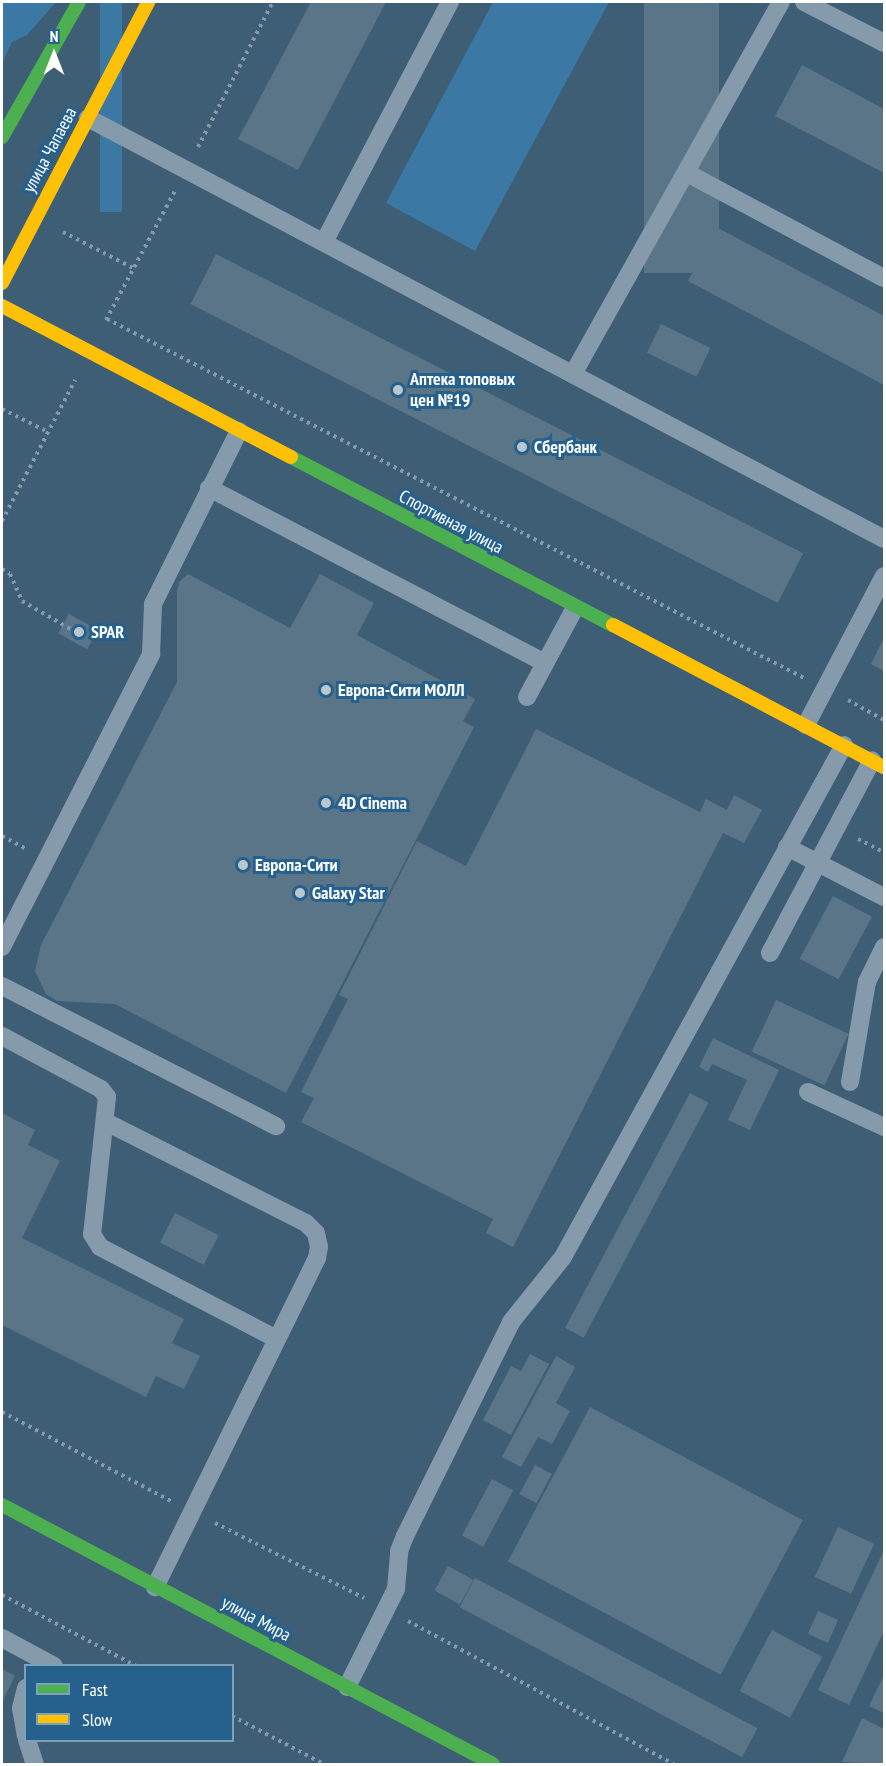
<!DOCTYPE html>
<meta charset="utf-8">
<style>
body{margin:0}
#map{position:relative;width:886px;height:1766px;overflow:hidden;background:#3e5e76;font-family:"PT Sans Narrow",sans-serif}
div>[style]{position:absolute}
.green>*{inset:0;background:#3b78a4;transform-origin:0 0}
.building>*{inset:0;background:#5b7588;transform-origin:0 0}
.path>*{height:4px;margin-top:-2px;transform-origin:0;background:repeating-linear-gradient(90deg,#859aaa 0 3px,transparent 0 7.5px)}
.lane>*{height:18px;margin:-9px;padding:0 9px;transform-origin:9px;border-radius:9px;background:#859aaa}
.fast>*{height:14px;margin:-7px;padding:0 7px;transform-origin:7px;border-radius:7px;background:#4caf50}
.slow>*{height:14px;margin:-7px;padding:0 7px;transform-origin:7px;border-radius:7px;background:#ffc107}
.dots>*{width:16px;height:16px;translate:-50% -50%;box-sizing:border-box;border:3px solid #26618e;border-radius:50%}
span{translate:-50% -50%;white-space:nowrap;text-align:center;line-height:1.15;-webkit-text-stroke:6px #26618e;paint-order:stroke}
.street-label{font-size:18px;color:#fff}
.poi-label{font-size:18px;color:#fff;font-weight:700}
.left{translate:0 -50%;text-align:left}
.frame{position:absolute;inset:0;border:3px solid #fff;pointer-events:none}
.legend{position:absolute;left:24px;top:1664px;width:210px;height:78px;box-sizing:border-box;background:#26618e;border:2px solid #7da0bb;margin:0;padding:8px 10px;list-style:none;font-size:18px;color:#fff}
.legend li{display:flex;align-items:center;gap:12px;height:30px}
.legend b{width:30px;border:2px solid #7da0bb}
.north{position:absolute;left:24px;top:24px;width:60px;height:60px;-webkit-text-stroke:4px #26618e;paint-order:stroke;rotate:0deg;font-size:16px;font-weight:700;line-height:24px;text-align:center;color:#fff}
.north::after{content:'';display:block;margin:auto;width:21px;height:27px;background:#fff;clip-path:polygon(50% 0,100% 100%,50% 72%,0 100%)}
</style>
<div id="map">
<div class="green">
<i style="clip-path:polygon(2px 2px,56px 2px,27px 35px,12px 42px,2px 63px)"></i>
<i style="left:100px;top:2px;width:22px;height:210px"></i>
<i style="clip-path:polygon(493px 2px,609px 2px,475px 251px,386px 203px)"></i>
</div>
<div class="building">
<i style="clip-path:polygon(311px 2px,386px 2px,298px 170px,238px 139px)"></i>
<i style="left:644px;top:2px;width:75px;height:271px"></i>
<i style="clip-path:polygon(802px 65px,884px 109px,884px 173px,775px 116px)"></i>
<i style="clip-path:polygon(716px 227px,884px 316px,884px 385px,688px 281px)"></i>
<i style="left:216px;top:254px;width:659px;height:56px;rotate:27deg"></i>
<i style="left:661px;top:324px;width:55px;height:32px;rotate:26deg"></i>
<i style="clip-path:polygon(188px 574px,290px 628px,320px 574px,374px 603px,357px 635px,475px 699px,463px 721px,474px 727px,286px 1093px,115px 1004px,57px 1001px,46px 994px,35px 971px,41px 945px,177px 682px,177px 591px,180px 581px)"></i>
<i style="left:69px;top:614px;width:33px;height:22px;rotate:29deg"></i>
<i style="clip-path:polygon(884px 638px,884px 671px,871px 664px)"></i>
<i style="clip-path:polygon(536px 729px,700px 812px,706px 799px,727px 810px,734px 795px,762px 810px,744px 843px,723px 833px,513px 1247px,486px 1233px,493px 1219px,301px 1122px,314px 1098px,301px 1092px,348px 999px,339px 995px,417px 841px,466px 866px)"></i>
<i style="left:833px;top:896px;width:44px;height:71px;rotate:28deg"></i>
<i style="left:776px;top:1000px;width:80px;height:57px;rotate:25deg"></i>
<i style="clip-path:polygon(713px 1038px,779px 1070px,750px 1130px,728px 1120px,747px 1080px,712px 1064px,708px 1072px,699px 1067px)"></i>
<i style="left:690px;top:1093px;width:21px;height:266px;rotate:28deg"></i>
<i style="clip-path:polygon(2px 1113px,35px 1130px,28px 1145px,60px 1161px,22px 1238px,184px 1319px,172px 1343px,200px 1356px,184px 1389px,156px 1376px,146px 1397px,2px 1325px)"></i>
<i style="left:175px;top:1213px;width:49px;height:33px;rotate:27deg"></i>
<i style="clip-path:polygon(530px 1354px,549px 1364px,511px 1435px,483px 1420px,511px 1366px,521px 1371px)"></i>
<i style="clip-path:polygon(556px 1356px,575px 1367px,556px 1403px,570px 1411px,552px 1444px,538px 1437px,521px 1467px,502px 1457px)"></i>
<i style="left:590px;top:1407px;width:241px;height:175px;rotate:28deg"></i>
<i style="left:535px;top:1465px;width:19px;height:33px;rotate:28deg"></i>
<i style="left:492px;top:1479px;width:24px;height:64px;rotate:28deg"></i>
<i style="left:838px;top:1527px;width:40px;height:55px;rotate:25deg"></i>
<i style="clip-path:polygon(884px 1550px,884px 1631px,849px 1705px,818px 1690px)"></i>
<i style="left:448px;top:1566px;width:29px;height:28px;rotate:29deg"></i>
<i style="left:475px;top:1578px;width:320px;height:33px;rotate:28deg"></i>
<i style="left:818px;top:1611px;width:22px;height:25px;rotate:24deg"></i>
<i style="left:772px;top:1630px;width:57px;height:69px;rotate:28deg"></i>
<i style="clip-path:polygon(2px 1669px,15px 1676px,3px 1700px,2px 1699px)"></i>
<i style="clip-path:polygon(884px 1675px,884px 1713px,869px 1706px)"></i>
<i style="clip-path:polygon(862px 1718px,884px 1729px,884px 1764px,842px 1762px)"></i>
</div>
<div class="path">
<i style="left:198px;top:147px;width:163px;rotate:-62.7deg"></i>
<i style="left:63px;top:232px;width:79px;rotate:27.2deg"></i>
<i style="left:107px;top:319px;width:784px;rotate:27.25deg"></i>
<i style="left:106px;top:320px;width:146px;rotate:-61.9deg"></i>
<i style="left:2px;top:409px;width:51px;rotate:26.6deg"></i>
<i style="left:2px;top:521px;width:159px;rotate:-62.6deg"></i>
<i style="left:2px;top:569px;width:9px;rotate:32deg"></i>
<i style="left:10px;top:574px;width:30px;rotate:66deg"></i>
<i style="left:22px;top:601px;width:66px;rotate:30.1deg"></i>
<i style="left:848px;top:700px;width:41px;rotate:29.1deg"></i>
<i style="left:2px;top:836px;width:26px;rotate:28deg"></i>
<i style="left:858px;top:839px;width:29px;rotate:27deg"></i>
<i style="left:2px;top:1412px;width:191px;rotate:27.8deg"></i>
<i style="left:215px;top:1523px;width:167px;rotate:26.7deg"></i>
<i style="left:2px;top:1595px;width:152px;rotate:27.9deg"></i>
<i style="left:408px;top:1621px;width:302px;rotate:28.3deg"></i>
<i style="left:232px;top:1716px;width:104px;rotate:27.6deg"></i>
</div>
<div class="lane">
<i style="left:804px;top:2px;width:90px;rotate:27.1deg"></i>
<i style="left:88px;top:118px;width:900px;rotate:27.87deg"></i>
<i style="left:687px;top:173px;width:223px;rotate:28.1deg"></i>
<i style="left:324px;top:242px;width:271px;rotate:-62.3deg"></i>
<i style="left:573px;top:374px;width:426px;rotate:-60.8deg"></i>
<i style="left:209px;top:488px;width:379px;rotate:27.5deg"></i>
<i style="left:527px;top:697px;width:101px;rotate:-61.7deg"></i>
<i style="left:806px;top:725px;width:168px;rotate:-62.4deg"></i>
<i style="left:787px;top:847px;width:109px;rotate:27.3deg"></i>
<i style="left:2px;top:947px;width:329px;rotate:-63deg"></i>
<i style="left:151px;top:654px;width:50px;rotate:-87.7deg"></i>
<i style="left:153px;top:604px;width:193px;rotate:-63.6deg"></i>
<i style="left:770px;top:953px;width:218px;rotate:-62.1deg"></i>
<i style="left:2px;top:986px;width:308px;rotate:27.1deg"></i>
<i style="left:2px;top:1036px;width:112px;rotate:28.2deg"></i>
<i style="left:101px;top:1089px;width:10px;rotate:53deg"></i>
<i style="left:107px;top:1097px;width:138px;rotate:96.2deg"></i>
<i style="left:92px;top:1234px;width:15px;rotate:58deg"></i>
<i style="left:100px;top:1247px;width:199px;rotate:27.5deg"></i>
<i style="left:850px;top:1082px;width:101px;rotate:-80.4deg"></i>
<i style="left:867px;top:982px;width:39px;rotate:-64deg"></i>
<i style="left:808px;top:1092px;width:84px;rotate:24.7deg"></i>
<i style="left:106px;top:1122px;width:224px;rotate:26.8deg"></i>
<i style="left:306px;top:1223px;width:14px;rotate:45deg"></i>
<i style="left:316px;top:1233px;width:14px;rotate:78deg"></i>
<i style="left:319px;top:1247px;width:11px;rotate:100deg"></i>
<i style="left:317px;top:1258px;width:367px;rotate:116.2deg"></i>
<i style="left:2px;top:1638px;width:59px;rotate:28.3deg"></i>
<i style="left:347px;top:1687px;width:110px;rotate:-63.4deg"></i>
<i style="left:396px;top:1589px;width:38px;rotate:-85deg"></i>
<i style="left:399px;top:1551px;width:16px;rotate:-68deg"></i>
<i style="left:405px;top:1536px;width:239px;rotate:-63.6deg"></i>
<i style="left:511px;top:1322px;width:83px;rotate:-51.3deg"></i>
<i style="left:563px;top:1257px;width:584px;rotate:-61.24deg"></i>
<i style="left:26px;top:1688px;width:21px;rotate:104deg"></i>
<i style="left:21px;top:1708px;width:28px;rotate:80deg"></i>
<i style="left:27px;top:1740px;width:25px;rotate:72deg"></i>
</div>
<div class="fast">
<i style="left:2px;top:137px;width:155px;rotate:-60.3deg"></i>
<i style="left:291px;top:457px;width:363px;rotate:27.6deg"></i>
<i style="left:2px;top:1505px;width:555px;rotate:27.81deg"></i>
</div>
<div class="slow">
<i style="left:2px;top:283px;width:317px;rotate:-62.5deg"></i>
<i style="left:2px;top:306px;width:326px;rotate:27.6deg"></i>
<i style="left:613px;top:625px;width:306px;rotate:27.7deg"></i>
</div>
<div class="dots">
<i style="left:398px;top:390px;background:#bbc7cf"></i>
<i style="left:522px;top:447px;background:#bbc7cf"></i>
<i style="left:79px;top:632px;background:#bbc7cf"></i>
<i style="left:326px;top:690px;background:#bbc7cf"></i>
<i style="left:326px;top:803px;background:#bbc7cf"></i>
<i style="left:243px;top:865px;background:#bbc7cf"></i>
<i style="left:300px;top:893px;background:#bbc7cf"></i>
</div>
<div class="street-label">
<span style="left:50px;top:150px;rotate:-62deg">улица Чапаева</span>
<span style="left:451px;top:522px;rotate:28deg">Спортивная улица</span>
<span style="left:256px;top:1619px;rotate:28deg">улица Мира</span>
</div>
<div class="poi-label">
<span class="left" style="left:410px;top:390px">Аптека топовых<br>цен №19</span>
<span class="left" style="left:534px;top:447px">Сбербанк</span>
<span class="left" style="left:91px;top:632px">SPAR</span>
<span class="left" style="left:338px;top:690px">Европа-Сити МОЛЛ</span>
<span class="left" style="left:338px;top:803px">4D Cinema</span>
<span class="left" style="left:255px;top:865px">Европа-Сити</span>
<span class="left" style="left:312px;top:893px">Galaxy Star</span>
</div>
<div class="frame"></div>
<ul class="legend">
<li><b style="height:8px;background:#4caf50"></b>Fast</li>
<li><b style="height:8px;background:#ffc107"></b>Slow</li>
</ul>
<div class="north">N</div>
</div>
